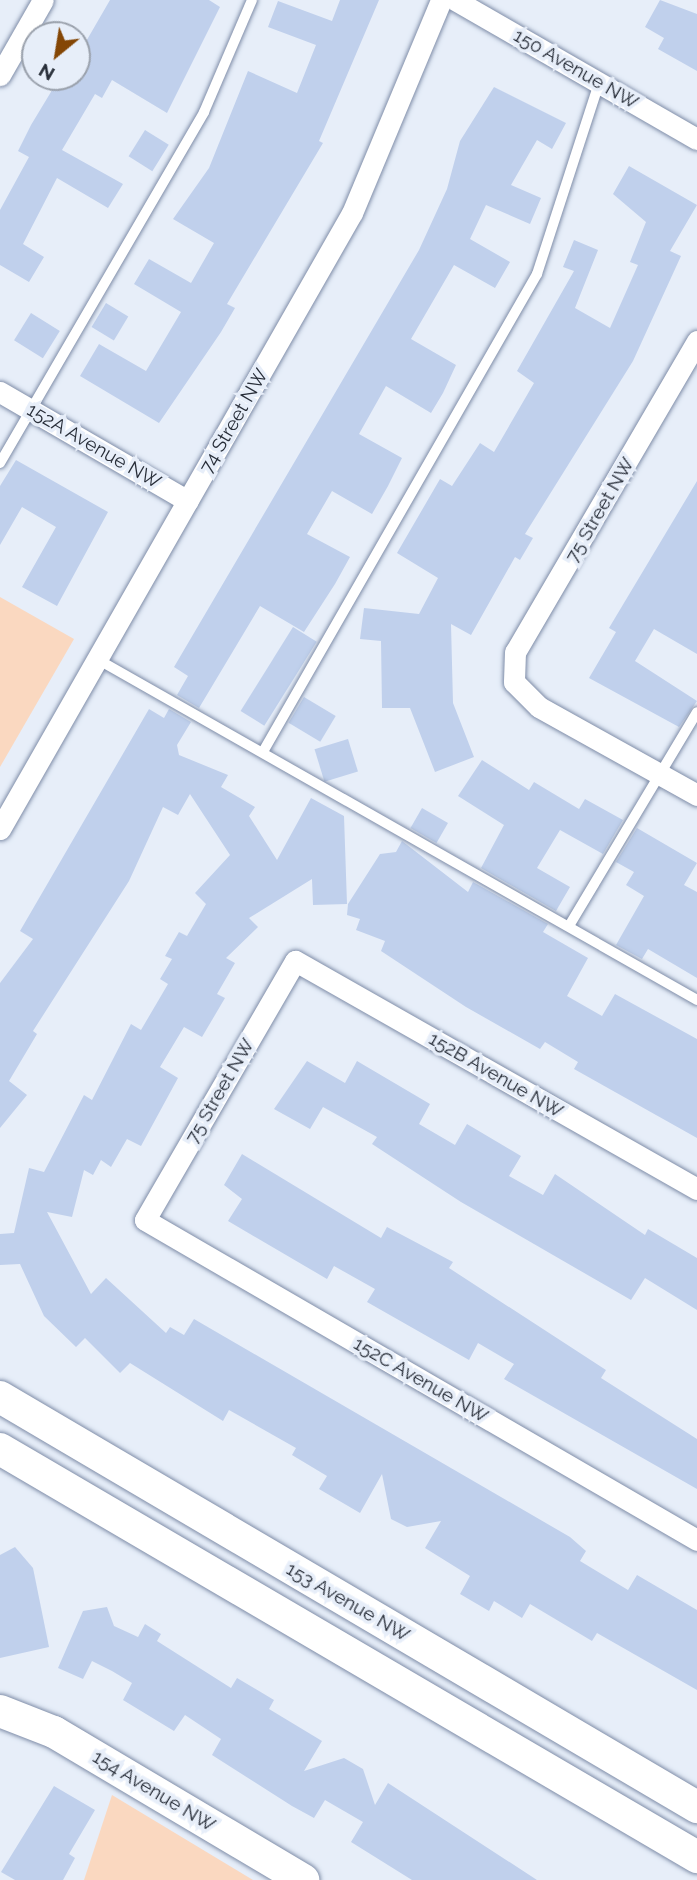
<!DOCTYPE html>
<style>
body{margin:0}
#map{position:relative;width:697px;height:1880px;overflow:hidden;background:#e7eef9;font-family:Raleway,sans-serif}
div>[style]{position:absolute}
.green>*{inset:0;background:#fad8c0}
.building>*{inset:0;background:#c0d0ec;transform-origin:0 0}
.roads{filter:drop-shadow(0 0 2px #7f8da8) drop-shadow(0 0 2px #7f8da8)}
.lane>*{height:10px;margin:-5px;padding:0 5px;transform-origin:5px;border-radius:5px;background:#fff}
.street>*{height:21px;margin:-10.5px;padding:0 10.5px;transform-origin:10.5px;border-radius:10.5px;background:#fff}
.secondary>*{height:32px;margin:-16px;padding:0 16px;transform-origin:16px;border-radius:16px;background:#fff}
span{translate:-50% -50%;white-space:nowrap;text-align:center;line-height:1.15;-webkit-text-stroke:7px #e7eef9;paint-order:stroke}
.street-label{font-size:19px;color:#272d38}
.north{position:absolute;left:21px;top:21px;width:70px;height:70px;box-sizing:border-box;background:#e7eef9;border:2px solid #9aa1ac;border-radius:50%;rotate:210deg;font-size:19px;font-weight:700;line-height:28px;text-align:center;color:#272d38}
.north::after{content:'';display:block;margin:auto;width:24px;height:32px;background:#844605;clip-path:polygon(50% 0,100% 100%,50% 72%,0 100%)}
</style>
<div id="map">
<div class="green">
<i style="clip-path:polygon(0 597px,74px 639px,0 767px)"></i>
<i style="clip-path:polygon(112px 1795px,253px 1880px,84px 1880px)"></i>
</div>
<div class="building">
<i style="clip-path:polygon(110px 0,209px 0,220px 7px,167px 113px,112px 80px,102px 98px,95px 94px,62px 150px,123px 184px,108px 208px,57px 178px,23px 244px,44px 257px,29px 282px,0 265px,0 210px,29px 157px,18px 151px,31px 125px,60px 77px,77px 77px,77px 57px)"></i>
<i style="clip-path:polygon(340px 0,379px 0,319px 141px,323px 143px,227px 304px,235px 308px,221px 332px,159px 423px,80px 376px,99px 344px,146px 371px,181px 312px,134px 284px,149px 259px,191px 283px,214px 243px,173px 219px,209px 168px,248px 71px,297px 93px,316px 45px,268px 27px,278px 1px,332px 21px)"></i>
<i style="clip-path:polygon(660px 0,697px 14px,697px 71px,658px 49px,664px 38px,645px 27px)"></i>
<i style="clip-path:polygon(494px 87px,566px 123px,552px 149px,537px 140px,511px 185px,541px 198px,530px 224px,486px 205px,470px 239px,510px 262px,495px 288px,454px 265px,411px 339px,456px 365px,443px 393px,431px 413px,386px 386px,359px 434px,402px 458px,388px 486px,372px 514px,332px 491px,307px 534px,350px 557px,335px 584px,304px 632px,260px 606px,199px 708px,177px 695px,188px 676px,174px 667px,419px 250px,447px 189px,460px 141px)"></i>
<i style="left:145px;top:130px;width:28px;height:31px;rotate:32deg"></i>
<i style="clip-path:polygon(629px 166px,697px 205px,670px 251px,681px 256px,633px 361px,525px 534px,533px 538px,520px 560px,515px 557px,471px 635px,451px 624px,453px 703px,474px 757px,435px 772px,410px 708px,382px 708px,381px 641px,360px 639px,364px 608px,419px 614px,438px 578px,397px 553px,440px 479px,452px 486px,480px 443px,494px 452px,534px 383px,517px 371px,574px 271px,563px 267px,574px 240px,598px 250px,575px 308px,610px 328px,638px 265px,630px 262px,646px 222px,613px 194px)"></i>
<i style="left:106px;top:303px;width:26px;height:28px;rotate:31deg"></i>
<i style="left:31px;top:313px;width:34px;height:32px;rotate:32deg"></i>
<i style="clip-path:polygon(16px 460px,108px 512px,57px 606px,22px 587px,56px 527px,22px 507px,0 545px,0 486px)"></i>
<i style="clip-path:polygon(697px 481px,697px 654px,654px 629px,635px 661px,697px 701px,679px 727px,589px 678px,616px 632px,609px 628px)"></i>
<i style="left:293px;top:627px;width:28px;height:99px;rotate:32deg"></i>
<i style="left:304px;top:697px;width:37px;height:30px;rotate:31deg"></i>
<i style="clip-path:polygon(149px 709px,164px 718px,169px 709px,191px 722px,177px 745px,179px 755px,228px 775px,221px 787px,255px 807px,249px 816px,277px 860px,311px 798px,344px 816px,347px 904px,313px 905px,312px 879px,249px 918px,258px 927px,226px 958px,235px 963px,217px 994px,225px 998px,202px 1037px,184px 1027px,160px 1067px,178px 1078px,141px 1146px,127px 1139px,111px 1167px,101px 1160px,93px 1175px,84px 1170px,72px 1217px,47px 1212px,91px 1294px,106px 1278px,166px 1333px,170px 1327px,184px 1335px,194px 1319px,570px 1537px,586px 1551px,580px 1561px,628px 1590px,637px 1575px,697px 1610px,697px 1690px,597px 1633px,592px 1641px,530px 1604px,522px 1618px,494px 1601px,489px 1611px,460px 1594px,470px 1576px,425px 1548px,441px 1521px,407px 1527px,391px 1519px,382px 1474px,360px 1513px,319px 1489px,327px 1476px,292px 1455px,296px 1448px,229px 1410px,223px 1421px,130px 1363px,120px 1373px,85px 1338px,76px 1347px,44px 1316px,20px 1264px,0 1265px,0 1234px,14px 1233px,29px 1168px,44px 1172px,84px 1095px,92px 1100px,131px 1024px,141px 1030px,168px 984px,160px 979px,172px 959px,165px 956px,179px 932px,187px 936px,206px 904px,195px 893px,230px 855px,190px 794px,178px 815px,163px 807px,129px 881px,33px 1031px,37px 1034px,9px 1081px,27px 1095px,0 1128px,0 983px,33px 939px,20px 931px)"></i>
<i style="left:348px;top:739px;width:34px;height:35px;rotate:73deg"></i>
<i style="clip-path:polygon(482px 760px,529px 790px,534px 782px,579px 809px,585px 799px,623px 820px,603px 854px,560px 830px,537px 868px,570px 887px,556px 911px,481px 868px,504px 825px,458px 796px)"></i>
<i style="left:422px;top:808px;width:30px;height:23px;rotate:30deg"></i>
<i style="clip-path:polygon(637px 828px,697px 863px,684px 885px,697px 892px,697px 978px,648px 949px,642px 959px,616px 945px,644px 896px,626px 885px,634px 872px,616px 862px)"></i>
<i style="clip-path:polygon(402px 841px,468px 892px,473px 882px,548px 924px,543px 932px,588px 958px,567px 996px,602px 1016px,615px 994px,697px 1039px,697px 1138px,574px 1069px,578px 1062px,545px 1042px,540px 1049px,466px 1007px,381px 951px,385px 941px,356px 930px,360px 919px,347px 915px,348px 904px,380px 854px,396px 852px)"></i>
<i style="clip-path:polygon(307px 1061px,345px 1083px,357px 1061px,430px 1104px,419px 1124px,455px 1145px,467px 1124px,521px 1156px,509px 1176px,543px 1195px,555px 1174px,645px 1235px,648px 1229px,697px 1258px,697px 1310px,645px 1278px,631px 1300px,461px 1202px,372px 1144px,377px 1137px,323px 1107px,310px 1129px,274px 1109px)"></i>
<i style="clip-path:polygon(242px 1154px,381px 1238px,387px 1227px,453px 1262px,449px 1268px,606px 1370px,601px 1378px,697px 1439px,697px 1489px,504px 1379px,514px 1364px,478px 1343px,469px 1360px,367px 1302px,375px 1289px,334px 1266px,327px 1279px,228px 1221px,242px 1199px,224px 1185px)"></i>
<i style="clip-path:polygon(15px 1547px,33px 1568px,49px 1647px,0 1658px,0 1555px)"></i>
<i style="clip-path:polygon(107px 1607px,114px 1626px,138px 1637px,145px 1624px,161px 1634px,157px 1641px,231px 1688px,237px 1678px,274px 1700px,269px 1709px,322px 1741px,304px 1771px,344px 1758px,363px 1769px,375px 1805px,388px 1783px,537px 1880px,412px 1880px,351px 1842px,363px 1822px,325px 1800px,314px 1818px,292px 1806px,212px 1755px,221px 1739px,185px 1715px,174px 1731px,123px 1700px,132px 1683px,112px 1671px,92px 1661px,83px 1679px,58px 1668px,83px 1611px)"></i>
<i style="clip-path:polygon(54px 1786px,95px 1810px,69px 1854px,75px 1858px,63px 1880px,15px 1880px,1px 1872px)"></i>
</div>
<div class="roads">
<div class="lane">
<i style="left:0;top:463px;width:406px;rotate:-59.8deg"></i>
<i style="left:204px;top:112px;width:122px;rotate:-66.8deg"></i>
<i style="left:97px;top:659px;width:690px;rotate:29.61deg"></i>
<i style="left:264px;top:750px;width:549px;rotate:-60.16deg"></i>
<i style="left:537px;top:274px;width:201px;rotate:-72deg"></i>
<i style="left:569px;top:926px;width:249px;rotate:-59.1deg"></i>
</div>
<div class="street">
<i style="left:455px;top:0;width:279px;rotate:29.9deg"></i>
<i style="left:0;top:75px;width:86px;rotate:-60.2deg"></i>
<i style="left:697px;top:341px;width:360px;rotate:120.3deg"></i>
<i style="left:515px;top:652px;width:30px;rotate:92deg"></i>
<i style="left:514px;top:682px;width:35px;rotate:45deg"></i>
<i style="left:539px;top:707px;width:181px;rotate:29.1deg"></i>
<i style="left:0;top:392px;width:217px;rotate:30.1deg"></i>
<i style="left:0;top:829px;width:709px;rotate:-60.26deg"></i>
<i style="left:352px;top:213px;width:231px;rotate:-67.3deg"></i>
<i style="left:697px;top:1189px;width:462px;rotate:-150.4deg"></i>
<i style="left:295px;top:961px;width:299px;rotate:120.1deg"></i>
<i style="left:145px;top:1220px;width:638px;rotate:30.1deg"></i>
</div>
<div class="secondary">
<i style="left:0;top:1397px;width:809px;rotate:30.47deg"></i>
<i style="left:0;top:1449px;width:808px;rotate:30.34deg"></i>
<i style="left:0;top:1711px;width:58px;rotate:21.3deg"></i>
<i style="left:54px;top:1732px;width:290px;rotate:30.7deg"></i>
</div>
</div>
<div class="street-label">
<span style="left:576px;top:69px;rotate:30deg">150 Avenue NW</span>
<span style="left:234px;top:421px;rotate:-60deg">74 Street NW</span>
<span style="left:94px;top:446px;rotate:30deg">152A Avenue NW</span>
<span style="left:600px;top:510px;rotate:-60deg">75 Street NW</span>
<span style="left:496px;top:1075px;rotate:30deg">152B Avenue NW</span>
<span style="left:220px;top:1091px;rotate:-60deg">75 Street NW</span>
<span style="left:421px;top:1380px;rotate:30deg">152C Avenue NW</span>
<span style="left:348px;top:1602px;rotate:30deg">153 Avenue NW</span>
<span style="left:154px;top:1791px;rotate:31deg">154 Avenue NW</span>
</div>
<div class="north">N</div>
</div>
